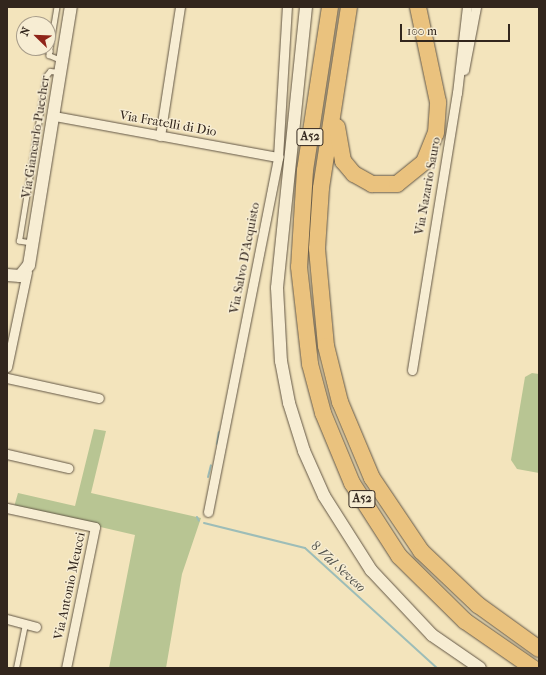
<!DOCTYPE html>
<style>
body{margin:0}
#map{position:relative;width:546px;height:675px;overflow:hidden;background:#f3e4bc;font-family:"IM FELL French Canon",serif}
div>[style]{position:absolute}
.green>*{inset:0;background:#b8c593}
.stream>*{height:2px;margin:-1px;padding:0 1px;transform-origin:1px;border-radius:1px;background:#9dbdb8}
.roads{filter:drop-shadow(0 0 1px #625645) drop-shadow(0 0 1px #625645)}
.lane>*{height:4.5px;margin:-2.25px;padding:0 2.25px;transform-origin:2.25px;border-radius:2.25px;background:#f7edd3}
.street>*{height:9px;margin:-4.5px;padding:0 4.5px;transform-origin:4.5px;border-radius:4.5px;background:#f7edd3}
.secondary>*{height:12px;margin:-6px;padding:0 6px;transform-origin:6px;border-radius:6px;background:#f7edd3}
.highway>*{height:16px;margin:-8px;padding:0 8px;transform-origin:8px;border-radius:8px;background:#eac27e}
span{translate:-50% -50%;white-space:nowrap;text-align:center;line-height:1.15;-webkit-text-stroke:3px #f7edd3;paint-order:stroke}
.shield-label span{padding:1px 3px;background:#f7edd3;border:1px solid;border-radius:3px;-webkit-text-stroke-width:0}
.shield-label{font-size:12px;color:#32261d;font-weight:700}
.street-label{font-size:13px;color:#32261d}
.water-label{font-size:14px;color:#52534c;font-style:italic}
.frame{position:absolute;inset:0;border:8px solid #32261d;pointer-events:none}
.north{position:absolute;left:16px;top:16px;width:40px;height:40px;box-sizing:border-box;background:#f7edd3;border:1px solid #a89d8a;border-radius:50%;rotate:293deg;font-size:11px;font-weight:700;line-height:16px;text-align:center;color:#32261d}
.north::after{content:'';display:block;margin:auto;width:14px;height:18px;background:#8f2418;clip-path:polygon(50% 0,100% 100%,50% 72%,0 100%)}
.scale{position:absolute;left:400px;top:24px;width:110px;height:18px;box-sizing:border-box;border:2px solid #32261d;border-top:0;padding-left:5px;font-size:12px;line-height:14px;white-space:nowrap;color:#32261d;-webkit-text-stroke:3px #f7edd3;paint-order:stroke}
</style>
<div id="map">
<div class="green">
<i style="clip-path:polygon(532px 373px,539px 374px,539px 473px,517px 469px,511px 460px,525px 377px)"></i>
<i style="clip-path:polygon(94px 429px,106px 431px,91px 493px,201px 518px,182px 574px,166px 668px,109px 668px,135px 535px,14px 507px,18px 493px,75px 506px)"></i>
</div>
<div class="stream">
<i style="left:217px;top:444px;width:12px;rotate:-81deg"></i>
<i style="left:208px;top:477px;width:12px;rotate:-76deg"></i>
<i style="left:197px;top:517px;width:4px;rotate:63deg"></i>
<i style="left:204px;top:523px;width:104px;rotate:13.9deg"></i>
<i style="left:305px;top:548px;width:178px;rotate:42.3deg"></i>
</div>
<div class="roads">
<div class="lane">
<i style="left:57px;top:7px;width:49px;rotate:99.5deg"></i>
<i style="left:49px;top:55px;width:13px;rotate:23deg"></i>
<i style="left:41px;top:49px;width:9px;rotate:13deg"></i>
<i style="left:31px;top:243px;width:12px;rotate:-171deg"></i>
<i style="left:19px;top:241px;width:167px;rotate:-80.7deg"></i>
<i style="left:46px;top:76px;width:6px;rotate:-51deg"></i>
<i style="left:50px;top:71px;width:10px;rotate:6deg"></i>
<i style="left:16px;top:668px;width:45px;rotate:-78.4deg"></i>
</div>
<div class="street">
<i style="left:464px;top:70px;width:64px;rotate:-79.2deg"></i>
<i style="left:54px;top:116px;width:228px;rotate:10.4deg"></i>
<i style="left:160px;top:136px;width:131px;rotate:-81.2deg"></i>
<i style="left:7px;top:367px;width:97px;rotate:-78.1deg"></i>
<i style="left:412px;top:370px;width:281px;rotate:-80.8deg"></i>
<i style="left:457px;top:93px;width:87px;rotate:-83.4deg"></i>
<i style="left:7px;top:378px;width:94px;rotate:12.3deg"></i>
<i style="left:7px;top:454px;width:63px;rotate:12.9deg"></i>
<i style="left:7px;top:508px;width:90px;rotate:12.2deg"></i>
<i style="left:95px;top:527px;width:144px;rotate:101.6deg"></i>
<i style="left:208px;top:512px;width:362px;rotate:-78.8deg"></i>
<i style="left:278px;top:157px;width:150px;rotate:-86.6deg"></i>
<i style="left:7px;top:619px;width:30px;rotate:15deg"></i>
</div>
<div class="secondary">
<i style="left:306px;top:7px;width:282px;rotate:95.9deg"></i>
<i style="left:277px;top:288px;width:73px;rotate:86.9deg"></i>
<i style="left:281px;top:361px;width:43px;rotate:79.2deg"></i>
<i style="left:289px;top:403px;width:50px;rotate:72.6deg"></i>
<i style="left:304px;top:451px;width:49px;rotate:66deg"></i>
<i style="left:324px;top:496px;width:88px;rotate:57.6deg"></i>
<i style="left:371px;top:570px;width:89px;rotate:46.8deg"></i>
<i style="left:432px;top:635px;width:58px;rotate:34.5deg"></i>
<i style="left:7px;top:275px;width:13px;rotate:4deg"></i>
<i style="left:20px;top:276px;width:14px;rotate:-51deg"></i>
<i style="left:29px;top:265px;width:261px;rotate:-80.8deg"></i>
</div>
<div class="highway">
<i style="left:330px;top:7px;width:165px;rotate:98.7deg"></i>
<i style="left:305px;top:170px;width:97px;rotate:93.5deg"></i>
<i style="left:299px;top:267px;width:98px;rotate:83.5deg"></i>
<i style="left:310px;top:364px;width:51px;rotate:75.1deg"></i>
<i style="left:323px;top:413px;width:76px;rotate:67.5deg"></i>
<i style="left:352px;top:483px;width:87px;rotate:57.2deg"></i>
<i style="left:399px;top:556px;width:93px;rotate:44.6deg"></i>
<i style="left:465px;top:621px;width:83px;rotate:34.7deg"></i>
<i style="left:349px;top:7px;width:183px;rotate:98.8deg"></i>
<i style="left:321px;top:188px;width:61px;rotate:93.8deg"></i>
<i style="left:317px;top:249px;width:97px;rotate:84.7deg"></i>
<i style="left:326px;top:346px;width:58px;rotate:76deg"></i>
<i style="left:340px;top:402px;width:82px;rotate:67.2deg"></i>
<i style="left:372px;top:478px;width:88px;rotate:56.1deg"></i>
<i style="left:421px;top:551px;width:79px;rotate:43.5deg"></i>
<i style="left:478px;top:605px;width:75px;rotate:35.8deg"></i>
<i style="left:337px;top:127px;width:35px;rotate:80deg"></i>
<i style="left:343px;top:161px;width:17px;rotate:50deg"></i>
<i style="left:354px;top:174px;width:21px;rotate:29deg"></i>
<i style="left:372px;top:184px;width:25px"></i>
<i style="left:397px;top:184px;width:35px;rotate:-39deg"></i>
<i style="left:424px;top:162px;width:31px;rotate:-68deg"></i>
<i style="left:436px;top:133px;width:31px;rotate:-86deg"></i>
<i style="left:438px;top:102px;width:97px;rotate:-101.9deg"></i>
</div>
</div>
<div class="shield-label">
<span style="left:310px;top:137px">A52</span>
<span style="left:362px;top:499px">A52</span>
</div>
<div class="street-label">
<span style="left:168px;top:124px;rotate:10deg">Via Fratelli di Dio</span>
<span style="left:36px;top:137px;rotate:-81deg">Via Giancarlo Puecher</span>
<span style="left:428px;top:186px;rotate:-80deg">Via Nazario Sauro</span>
<span style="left:245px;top:258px;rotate:-79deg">Via Salvo D'Acquisto</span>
<span style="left:70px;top:586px;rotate:-78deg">Via Antonio Meucci</span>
</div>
<div class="water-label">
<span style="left:338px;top:567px;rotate:42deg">8 Val Seveso</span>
</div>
<div class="frame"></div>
<div class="north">N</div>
<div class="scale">100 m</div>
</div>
